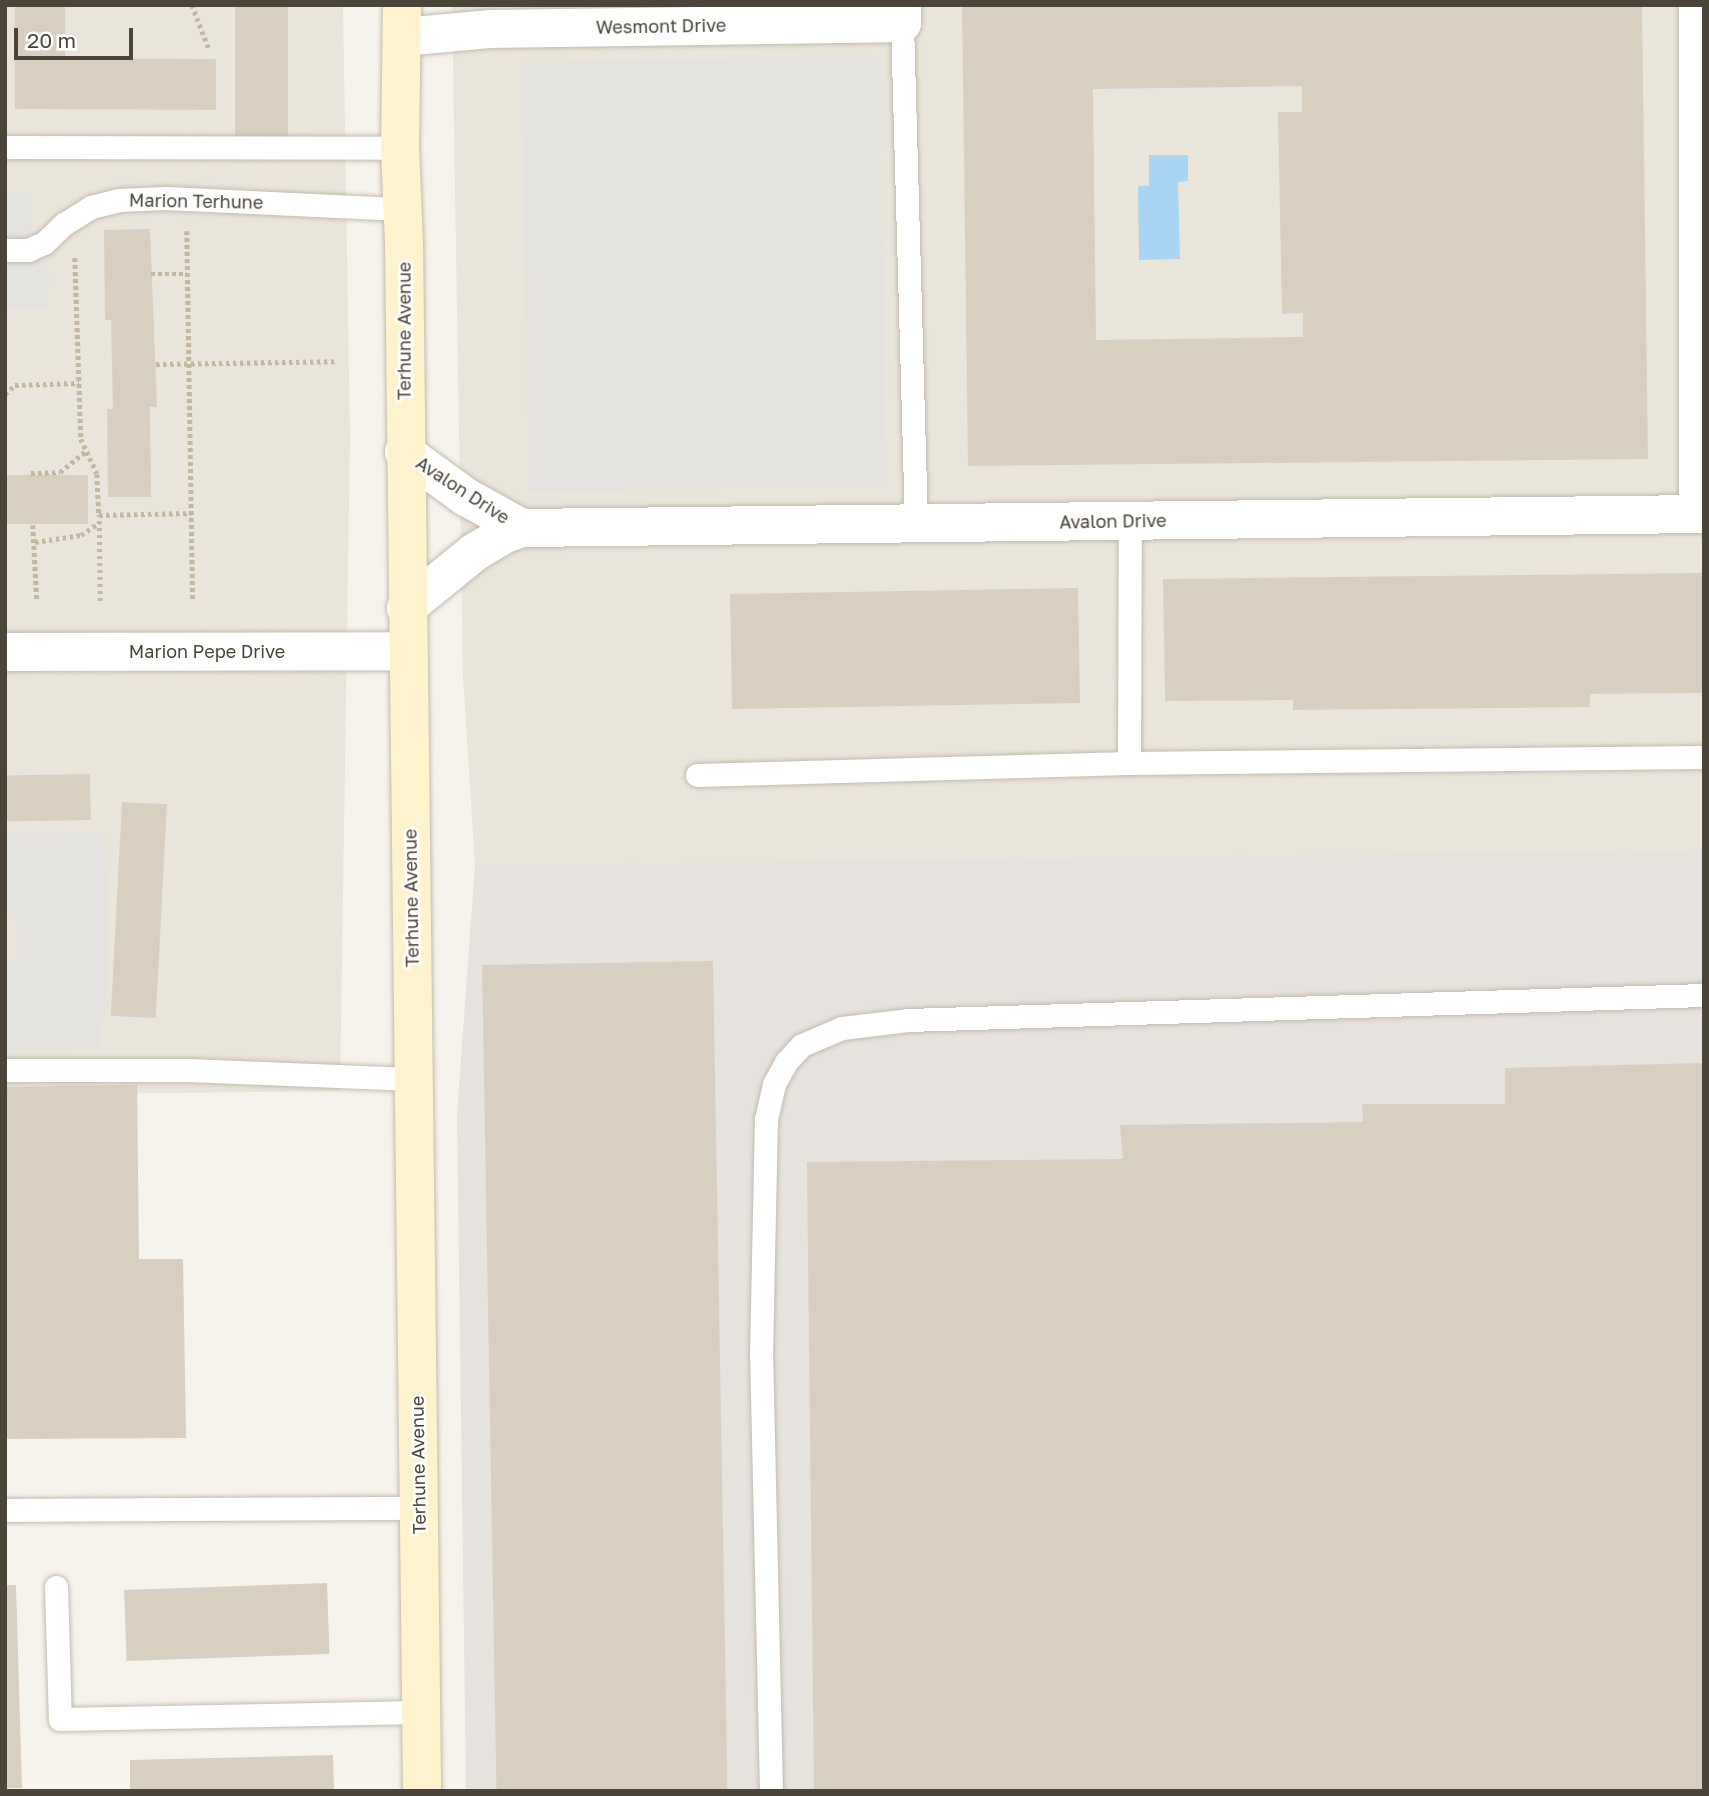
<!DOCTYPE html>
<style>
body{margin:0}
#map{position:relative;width:1709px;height:1796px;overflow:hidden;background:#f6f3ec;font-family:"Golos Text",sans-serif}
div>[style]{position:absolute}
.residential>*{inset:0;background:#eae5da}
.industrial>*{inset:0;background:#e6e2dd}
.parking>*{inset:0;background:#e5e3e0;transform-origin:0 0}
.water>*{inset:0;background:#a9d4f2}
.building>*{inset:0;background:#d8cfc1;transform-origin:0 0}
.path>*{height:4.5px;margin-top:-2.25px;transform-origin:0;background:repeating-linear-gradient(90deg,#c4b79f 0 3.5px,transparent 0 7px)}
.roads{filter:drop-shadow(0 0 2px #c2bbae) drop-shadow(0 0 2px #c2bbae)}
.lane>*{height:23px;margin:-11.5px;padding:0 11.5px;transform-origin:11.5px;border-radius:11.5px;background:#fff}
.street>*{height:38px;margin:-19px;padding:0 19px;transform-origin:19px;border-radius:19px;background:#fff}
.secondary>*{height:38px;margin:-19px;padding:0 19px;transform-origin:19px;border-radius:19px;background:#fff3cd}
span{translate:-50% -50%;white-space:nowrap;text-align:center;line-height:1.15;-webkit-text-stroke:5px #fff;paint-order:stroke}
.street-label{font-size:18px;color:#4b4439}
.frame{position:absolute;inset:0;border:7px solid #4b4439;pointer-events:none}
.scale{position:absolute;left:14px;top:28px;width:119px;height:32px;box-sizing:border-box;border:4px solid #4b4439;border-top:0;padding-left:9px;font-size:21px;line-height:24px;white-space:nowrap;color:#4b4439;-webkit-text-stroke:5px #fff;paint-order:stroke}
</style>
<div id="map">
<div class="residential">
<i style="clip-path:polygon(5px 5px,343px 5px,350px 437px,340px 1091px,5px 1095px)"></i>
<i style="clip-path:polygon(452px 5px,1704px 5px,1704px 849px,475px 865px,463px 676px)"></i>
</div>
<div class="industrial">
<i style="clip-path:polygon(1704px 849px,1704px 1791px,466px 1791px,457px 1115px,475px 865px)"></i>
</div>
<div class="parking">
<i style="left:879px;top:56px;width:430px;height:358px;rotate:89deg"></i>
<i style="clip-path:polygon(5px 193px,30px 193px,30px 226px,49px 273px,48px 308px,5px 309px)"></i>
<i style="clip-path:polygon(106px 832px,108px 1007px,100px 1023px,100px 1048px,5px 1049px,5px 963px,16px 958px,16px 918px,5px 910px,5px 834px)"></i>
</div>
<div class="water">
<i style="clip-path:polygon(1149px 155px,1188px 155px,1188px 181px,1178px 182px,1180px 259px,1139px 260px,1138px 186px,1149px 186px)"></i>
</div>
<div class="building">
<i style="clip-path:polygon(15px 5px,65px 5px,65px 58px,216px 59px,216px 110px,15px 109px)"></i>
<i style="left:235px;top:5px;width:53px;height:137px"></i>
<i style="clip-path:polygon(evenodd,962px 5px,1642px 5px,1648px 459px,968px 466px,962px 5px,1302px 86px,1302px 112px,1278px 112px,1282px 314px,1303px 313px,1303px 337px,1096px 340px,1093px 89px,1302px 86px)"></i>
<i style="clip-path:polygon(150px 229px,157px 407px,150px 407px,151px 497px,108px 497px,107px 409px,113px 409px,111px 320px,105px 320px,104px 230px)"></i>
<i style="left:88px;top:475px;width:49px;height:83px;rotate:90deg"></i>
<i style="clip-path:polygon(1704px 573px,1704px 693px,1590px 694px,1590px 707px,1293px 710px,1293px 700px,1165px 701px,1163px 579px)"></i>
<i style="left:1078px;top:588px;width:115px;height:348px;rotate:89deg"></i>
<i style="left:90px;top:774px;width:46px;height:85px;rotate:89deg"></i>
<i style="left:122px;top:802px;width:45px;height:214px;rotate:3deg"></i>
<i style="left:713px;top:961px;width:830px;height:231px;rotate:89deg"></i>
<i style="clip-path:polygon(1704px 1063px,1704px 1791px,814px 1791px,807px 1162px,1123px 1159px,1120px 1125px,1363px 1122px,1362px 1104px,1505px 1104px,1505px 1068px)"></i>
<i style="clip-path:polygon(137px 1085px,139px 1259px,183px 1259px,186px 1438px,5px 1439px,5px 1087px)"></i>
<i style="left:327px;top:1583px;width:71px;height:203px;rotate:88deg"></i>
<i style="clip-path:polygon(5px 1585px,16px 1585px,22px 1788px,5px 1788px)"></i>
<i style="clip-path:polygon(333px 1755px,334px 1791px,130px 1791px,130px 1760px)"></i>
</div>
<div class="path">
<i style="left:192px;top:5px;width:47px;rotate:68.9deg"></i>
<i style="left:187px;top:231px;width:368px;rotate:89.1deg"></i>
<i style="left:75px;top:258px;width:181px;rotate:88.1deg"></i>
<i style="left:81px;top:439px;width:38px;rotate:65deg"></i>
<i style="left:97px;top:474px;width:41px;rotate:87.2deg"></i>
<i style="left:151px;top:274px;width:36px"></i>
<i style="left:156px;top:364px;width:181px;rotate:-0.9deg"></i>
<i style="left:5px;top:394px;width:13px;rotate:-42deg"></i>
<i style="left:15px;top:385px;width:64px;rotate:-1.8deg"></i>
<i style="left:31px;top:473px;width:29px;rotate:-2deg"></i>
<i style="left:60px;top:472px;width:32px;rotate:-39deg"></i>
<i style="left:33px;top:525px;width:76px;rotate:87deg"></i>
<i style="left:35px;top:542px;width:47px;rotate:-8.7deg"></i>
<i style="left:81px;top:535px;width:22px;rotate:-34deg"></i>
<i style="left:100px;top:601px;width:86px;rotate:-90.7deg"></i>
<i style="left:99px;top:515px;width:92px;rotate:-1.2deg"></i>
</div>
<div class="roads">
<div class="lane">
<i style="left:902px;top:23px;width:500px;rotate:88.4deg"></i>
<i style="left:5px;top:147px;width:395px;rotate:0.1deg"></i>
<i style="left:5px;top:250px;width:23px"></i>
<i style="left:28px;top:250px;width:17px;rotate:-24deg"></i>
<i style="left:44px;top:243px;width:28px;rotate:-44deg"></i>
<i style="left:64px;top:224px;width:32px;rotate:-32deg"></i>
<i style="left:91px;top:207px;width:29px;rotate:-14deg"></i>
<i style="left:119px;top:200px;width:47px;rotate:-2.4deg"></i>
<i style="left:166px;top:198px;width:236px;rotate:2.7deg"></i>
<i style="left:1129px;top:763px;width:575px;rotate:-0.6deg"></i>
<i style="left:697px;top:775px;width:432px;rotate:-1.6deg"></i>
<i style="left:1129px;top:763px;width:242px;rotate:-89.8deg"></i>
<i style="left:5px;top:1070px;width:183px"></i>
<i style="left:188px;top:1070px;width:225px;rotate:2.3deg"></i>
<i style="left:5px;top:1510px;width:413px;rotate:-0.3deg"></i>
<i style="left:56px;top:1587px;width:132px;rotate:88.3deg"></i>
<i style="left:60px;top:1719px;width:361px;rotate:-1.1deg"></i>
<i style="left:771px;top:1791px;width:435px;rotate:-91.3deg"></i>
<i style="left:761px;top:1356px;width:237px;rotate:-88.8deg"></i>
<i style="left:766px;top:1119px;width:36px;rotate:-77deg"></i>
<i style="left:774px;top:1084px;width:25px;rotate:-61deg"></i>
<i style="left:786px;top:1062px;width:23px;rotate:-47deg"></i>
<i style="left:802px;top:1045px;width:43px;rotate:-23deg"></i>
<i style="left:842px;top:1028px;width:66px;rotate:-6.9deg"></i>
<i style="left:908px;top:1020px;width:796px;rotate:-1.8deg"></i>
</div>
<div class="street">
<i style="left:403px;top:37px;width:86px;rotate:-5.3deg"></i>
<i style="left:489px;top:29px;width:413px;rotate:-0.8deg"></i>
<i style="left:902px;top:23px;width:18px;rotate:-90deg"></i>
<i style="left:404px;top:452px;width:77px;rotate:36deg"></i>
<i style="left:466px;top:497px;width:64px;rotate:29deg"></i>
<i style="left:1698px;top:514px;width:509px;rotate:-90deg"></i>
<i style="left:406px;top:608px;width:89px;rotate:-39.1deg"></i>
<i style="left:475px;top:552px;width:35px;rotate:-31deg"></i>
<i style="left:505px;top:534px;width:18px;rotate:-19deg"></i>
<i style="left:522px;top:528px;width:1182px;rotate:-0.68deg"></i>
<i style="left:5px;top:652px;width:403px;rotate:-0.1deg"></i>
</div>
<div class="secondary">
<i style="left:402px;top:5px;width:143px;rotate:90.8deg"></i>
<i style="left:400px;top:148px;width:94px;rotate:87.6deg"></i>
<i style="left:404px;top:242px;width:1549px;rotate:89.33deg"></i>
</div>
</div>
<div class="street-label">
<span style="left:661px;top:26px;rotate:-1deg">Wesmont Drive</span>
<span style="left:196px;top:201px;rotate:1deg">Marion Terhune</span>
<span style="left:404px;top:331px;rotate:-90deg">Terhune Avenue</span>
<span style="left:463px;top:490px;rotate:33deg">Avalon Drive</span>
<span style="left:1113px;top:521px;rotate:-1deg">Avalon Drive</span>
<span style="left:207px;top:651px">Marion Pepe Drive</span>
<span style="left:411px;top:898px;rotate:-91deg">Terhune Avenue</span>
<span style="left:418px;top:1465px;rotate:-91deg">Terhune Avenue</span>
</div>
<div class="frame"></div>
<div class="scale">20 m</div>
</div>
